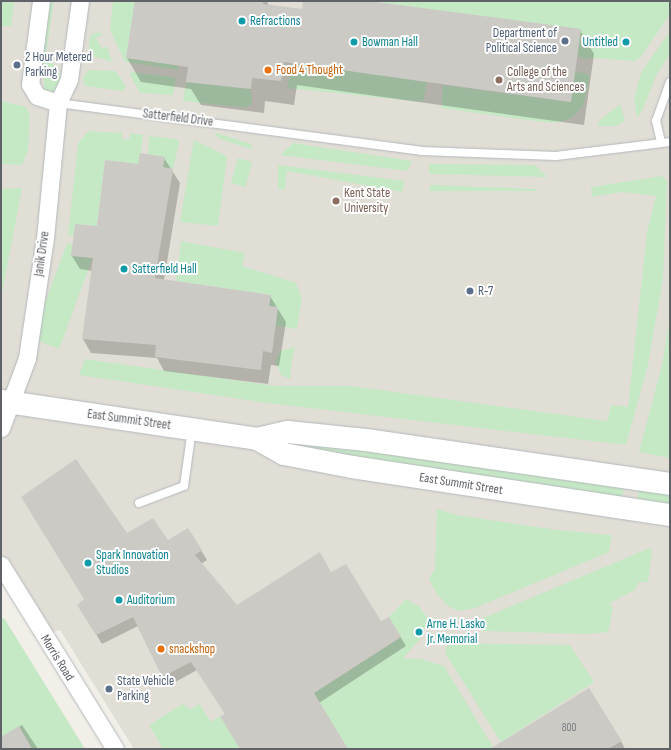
<!DOCTYPE html>
<style>
body{margin:0}
#map{position:relative;width:671px;height:750px;overflow:hidden;background:#f1efe8;font-family:"Sofia Sans Condensed",sans-serif}
div>[style]{position:absolute}
.education>*{inset:0;background:#e1ded6}
.green>*{inset:0;background:#c5e8c5;transform-origin:0 0}
.shadow>*{inset:0;background:#0003}
.building>*{inset:0;background:#cccac5}
.roads{filter:drop-shadow(0 0 1px #b5b8bc) drop-shadow(0 0 1px #b5b8bc)}
.service>*{height:8px;margin:-4px;padding:0 4px;transform-origin:4px;border-radius:4px;background:#fff}
.minor>*{height:17px;margin:-8.5px;padding:0 8.5px;transform-origin:8.5px;border-radius:8.5px;background:#fff}
.secondary>*{height:22px;margin:-11px;padding:0 11px;transform-origin:11px;border-radius:11px;background:#fff}
.dots>*{width:11px;height:11px;translate:-50% -50%;box-sizing:border-box;border:2px solid #fff;border-radius:50%}
span{translate:-50% -50%;white-space:nowrap;text-align:center;line-height:1.15;-webkit-text-stroke:4px #fff;paint-order:stroke}
.number-label{font-size:11px;color:#7a7d7f}
.number-label span{-webkit-text-stroke-width:0}
.culture-label{font-size:13px;color:#0d838f}
.left{translate:0 -50%;text-align:left}
.right{translate:-100% -50%;text-align:right}
.service-label{font-size:13px;color:#4e5e75}
.food-label{font-size:13px;color:#c56008}
.education-label{font-size:13px;color:#785e54}
.street-label{font-size:13px;color:#5f6368}
.frame{position:absolute;inset:0;border:2px solid #5f6368;pointer-events:none}
</style>
<div id="map">
<div class="education">
<i style="clip-path:polygon(1px 1px,670px 1px,670px 747px,667px 749px,134px 749px,60px 630px,43px 635px,1px 565px)"></i>
</div>
<div class="green">
<i style="clip-path:polygon(1px 1px,14px 1px,11px 26px,1px 26px)"></i>
<i style="clip-path:polygon(48px 1px,54px 1px,46px 54px,62px 77px,56px 91px,49px 93px,45px 93px,41px 51px)"></i>
<i style="clip-path:polygon(113px 1px,135px 1px,126px 58px,178px 65px,178px 70px,125px 62px,110px 30px)"></i>
<i style="clip-path:polygon(369px 1px,670px 1px,670px 14px,641px 57px,635px 61px,591px 58px,587px 60px,471px 15px)"></i>
<i style="clip-path:polygon(670px 31px,670px 54px,656px 76px,642px 111px,637px 118px,634px 98px,641px 73px)"></i>
<i style="clip-path:polygon(98px 32px,102px 35px,96px 38px,102px 49px,107px 46px,112px 62px,89px 55px,89px 40px,91px 35px)"></i>
<i style="clip-path:polygon(293px 63px,427px 82px,423px 102px,287px 88px)"></i>
<i style="clip-path:polygon(88px 70px,116px 71px,126px 86px,124px 91px,85px 86px,83px 78px)"></i>
<i style="clip-path:polygon(131px 72px,172px 77px,176px 79px,173px 95px,140px 93px,130px 75px)"></i>
<i style="clip-path:polygon(575px 72px,588px 74px,590px 78px,583px 106px,573px 117px,564px 121px,551px 123px,441px 108px,443px 85px,570px 102px)"></i>
<i style="clip-path:polygon(186px 82px,251px 89px,252px 104px,245px 108px,183px 101px)"></i>
<i style="clip-path:polygon(1px 101px,26px 107px,30px 114px,28px 150px,22px 165px,1px 164px)"></i>
<i style="clip-path:polygon(620px 104px,625px 121px,616px 126px,598px 126px,599px 121px)"></i>
<i style="clip-path:polygon(89px 131px,122px 133px,122px 139px,130px 139px,130px 133px,143px 135px,141px 154px,138px 164px,105px 160px,96px 234px,90px 225px,75px 224px,73px 236px,68px 235px,78px 143px)"></i>
<i style="clip-path:polygon(214px 132px,251px 144px,253px 150px,218px 138px)"></i>
<i style="clip-path:polygon(149px 136px,177px 139px,179px 143px,173px 169px,163px 167px,148px 155px)"></i>
<i style="clip-path:polygon(194px 140px,227px 156px,218px 226px,180px 222px)"></i>
<i style="clip-path:polygon(293px 143px,412px 161px,408px 171px,280px 155px)"></i>
<i style="left:238px;top:158px;width:15px;height:26px;rotate:16deg"></i>
<i style="clip-path:polygon(429px 164px,535px 165px,547px 177px,429px 174px)"></i>
<i style="clip-path:polygon(278px 165px,405px 181px,402px 192px,287px 171px,285px 190px,278px 189px)"></i>
<i style="clip-path:polygon(663px 176px,667px 181px,663px 279px,648px 365px,626px 445px,267px 403px,79px 375px,85px 359px,276px 386px,351px 386px,607px 421px,611px 405px,628px 407px,647px 232px,656px 196px,622px 192px,592px 197px,591px 187px)"></i>
<i style="clip-path:polygon(431px 185px,535px 189px,538px 191px,429px 191px)"></i>
<i style="clip-path:polygon(22px 188px,12px 241px,1px 299px,1px 189px)"></i>
<i style="clip-path:polygon(181px 241px,245px 253px,242px 266px,296px 283px,302px 299px,297px 329px,276px 326px,278px 307px,269px 306px,271px 295px,176px 281px)"></i>
<i style="left:67px;top:243px;width:29px;height:102px;rotate:20deg"></i>
<i style="clip-path:polygon(670px 316px,670px 458px,639px 452px,662px 365px)"></i>
<i style="clip-path:polygon(295px 347px,292px 361px,290px 379px,281px 375px,275px 361px,280px 351px)"></i>
<i style="clip-path:polygon(282px 442px,339px 447px,624px 487px,622px 498px,393px 465px,284px 444px)"></i>
<i style="left:639px;top:490px;width:31px;height:11px;rotate:7deg"></i>
<i style="clip-path:polygon(437px 509px,456px 515px,557px 530px,612px 535px,609px 552px,475px 608px,458px 611px,448px 606px,437px 594px,429px 579px,435px 568px)"></i>
<i style="clip-path:polygon(650px 548px,652px 552px,648px 582px,639px 582px,635px 590px,610px 603px,613px 609px,608px 632px,587px 634px,483px 631px,480px 624px,483px 618px)"></i>
<i style="clip-path:polygon(406px 599px,419px 606px,428px 619px,421px 638px,403px 658px,421px 659px,444px 666px,493px 747px,490px 749px,348px 749px,314px 693px,401px 637px,389px 617px)"></i>
<i style="clip-path:polygon(4px 618px,85px 749px,1px 749px,1px 619px)"></i>
<i style="clip-path:polygon(448px 643px,570px 645px,594px 682px,501px 742px,445px 653px)"></i>
<i style="clip-path:polygon(182px 704px,190px 709px,200px 704px,211px 722px,220px 716px,240px 749px,163px 749px,149px 725px)"></i>
</div>
<div class="shadow">
<i style="clip-path:polygon(135px 1px,267px 1px,269px 6px,302px 10px,304px 1px,360px 1px,580px 30px,594px 54px,584px 125px,297px 85px,294px 105px,265px 101px,264px 113px,201px 105px,191px 89px,141px 82px,127px 58px)"></i>
<i style="clip-path:polygon(164px 158px,180px 183px,164px 280px,270px 296px,286px 322px,279px 366px,271px 365px,268px 384px,164px 371px,157px 358px,91px 353px,83px 339px,92px 271px,80px 269px,72px 256px,98px 227px,139px 165px)"></i>
<i style="clip-path:polygon(188px 529px,207px 560px,201px 564px,237px 606px,331px 573px,381px 623px,389px 618px,406px 646px,319px 703px,347px 749px,241px 749px,226px 715px,197px 670px,168px 686px,138px 626px,102px 644px,84px 614px,85px 600px,127px 534px,168px 541px)"></i>
<i style="clip-path:polygon(22px 725px,38px 749px,2px 749px,1px 738px)"></i>
<i style="clip-path:polygon(621px 741px,625px 749px,492px 749px)"></i>
</div>
<div class="building">
<i style="clip-path:polygon(135px 1px,263px 1px,263px 4px,302px 9px,303px 1px,369px 1px,581px 29px,571px 102px,284px 62px,281px 81px,252px 78px,251px 89px,186px 82px,188px 67px,126px 58px)"></i>
<i style="clip-path:polygon(140px 153px,165px 157px,163px 167px,173px 169px,155px 278px,271px 295px,269px 306px,278px 307px,272px 353px,263px 351px,261px 370px,155px 357px,156px 345px,82px 339px,93px 258px,71px 256px,75px 224px,97px 226px,105px 160px,138px 164px)"></i>
<i style="clip-path:polygon(76px 459px,127px 533px,153px 518px,168px 540px,188px 528px,202px 550px,195px 555px,237px 605px,320px 552px,331px 572px,346px 564px,381px 621px,389px 617px,401px 637px,314px 693px,348px 749px,240px 749px,220px 716px,225px 714px,191px 662px,162px 677px,133px 617px,96px 635px,77px 605px,84px 599px,21px 497px)"></i>
<i style="clip-path:polygon(589px 688px,622px 741px,608px 749px,490px 749px)"></i>
<i style="clip-path:polygon(19px 726px,32px 749px,1px 749px,1px 737px)"></i>
</div>
<div class="roads">
<div class="service">
<i style="left:58px;top:103px;width:366px;rotate:7.5deg"></i>
<i style="left:421px;top:151px;width:135px;rotate:2.1deg"></i>
<i style="left:556px;top:156px;width:115px;rotate:-7deg"></i>
<i style="left:661px;top:142px;width:22px;rotate:-103deg"></i>
<i style="left:656px;top:121px;width:41px;rotate:-70.3deg"></i>
<i style="left:139px;top:503px;width:48px;rotate:-20.7deg"></i>
<i style="left:184px;top:486px;width:58px;rotate:-82deg"></i>
</div>
<div class="minor">
<i style="left:41px;top:1px;width:84px;rotate:97.5deg"></i>
<i style="left:30px;top:84px;width:14px;rotate:60deg"></i>
<i style="left:37px;top:96px;width:22px;rotate:18deg"></i>
<i style="left:1px;top:428px;width:75px;rotate:-69.6deg"></i>
<i style="left:27px;top:358px;width:121px;rotate:-81.5deg"></i>
<i style="left:45px;top:238px;width:136px;rotate:-84.5deg"></i>
<i style="left:58px;top:103px;width:26px;rotate:-65deg"></i>
<i style="left:69px;top:79px;width:79px;rotate:-82deg"></i>
<i style="left:1px;top:565px;width:216px;rotate:58.2deg"></i>
</div>
<div class="secondary">
<i style="left:1px;top:401px;width:259px;rotate:8.4deg"></i>
<i style="left:257px;top:439px;width:31px;rotate:29deg"></i>
<i style="left:284px;top:454px;width:69px;rotate:10.8deg"></i>
<i style="left:352px;top:467px;width:322px;rotate:8.6deg"></i>
<i style="left:257px;top:439px;width:32px;rotate:-13deg"></i>
<i style="left:288px;top:432px;width:78px;rotate:5.9deg"></i>
<i style="left:366px;top:440px;width:307px;rotate:8.2deg"></i>
</div>
</div>
<div class="dots">
<i style="left:242px;top:21px;background:#0f9aa8"></i>
<i style="left:565px;top:41px;background:#5c6f8a"></i>
<i style="left:354px;top:42px;background:#0f9aa8"></i>
<i style="left:626px;top:42px;background:#0f9aa8"></i>
<i style="left:17px;top:65px;background:#5c6f8a"></i>
<i style="left:268px;top:70px;background:#e8710a"></i>
<i style="left:499px;top:80px;background:#8d6e63"></i>
<i style="left:336px;top:201px;background:#8d6e63"></i>
<i style="left:124px;top:269px;background:#0f9aa8"></i>
<i style="left:470px;top:291px;background:#5c6f8a"></i>
<i style="left:88px;top:563px;background:#0f9aa8"></i>
<i style="left:119px;top:600px;background:#0f9aa8"></i>
<i style="left:419px;top:632px;background:#0f9aa8"></i>
<i style="left:161px;top:649px;background:#e8710a"></i>
<i style="left:109px;top:689px;background:#5c6f8a"></i>
</div>
<div class="number-label">
<span style="left:569px;top:728px">800</span>
</div>
<div class="culture-label">
<span class="left" style="left:250px;top:21px">Refractions</span>
<span class="left" style="left:362px;top:42px">Bowman Hall</span>
<span class="right" style="left:618px;top:42px">Untitled</span>
<span class="left" style="left:132px;top:269px">Satterfield Hall</span>
<span class="left" style="left:96px;top:563px">Spark Innovation<br>Studios</span>
<span class="left" style="left:127px;top:600px">Auditorium</span>
<span class="left" style="left:427px;top:632px">Arne H. Lasko<br>Jr. Memorial</span>
</div>
<div class="service-label">
<span class="right" style="left:557px;top:41px">Department of<br>Political Science</span>
<span class="left" style="left:25px;top:65px">2 Hour Metered<br>Parking</span>
<span class="left" style="left:478px;top:291px">R-7</span>
<span class="left" style="left:117px;top:689px">State Vehicle<br>Parking</span>
</div>
<div class="food-label">
<span class="left" style="left:276px;top:70px">Food 4 Thought</span>
<span class="left" style="left:169px;top:649px">snackshop</span>
</div>
<div class="education-label">
<span class="left" style="left:507px;top:80px">College of the<br>Arts and Sciences</span>
<span class="left" style="left:344px;top:201px">Kent State<br>University</span>
</div>
<div class="street-label">
<span style="left:178px;top:118px;rotate:7deg">Satterfield Drive</span>
<span style="left:42px;top:254px;rotate:-82deg">Janik Drive</span>
<span style="left:129px;top:420px;rotate:8deg">East Summit Street</span>
<span style="left:461px;top:484px;rotate:9deg">East Summit Street</span>
<span style="left:57px;top:658px;rotate:58deg">Morris Road</span>
</div>
<div class="frame"></div>
</div>
